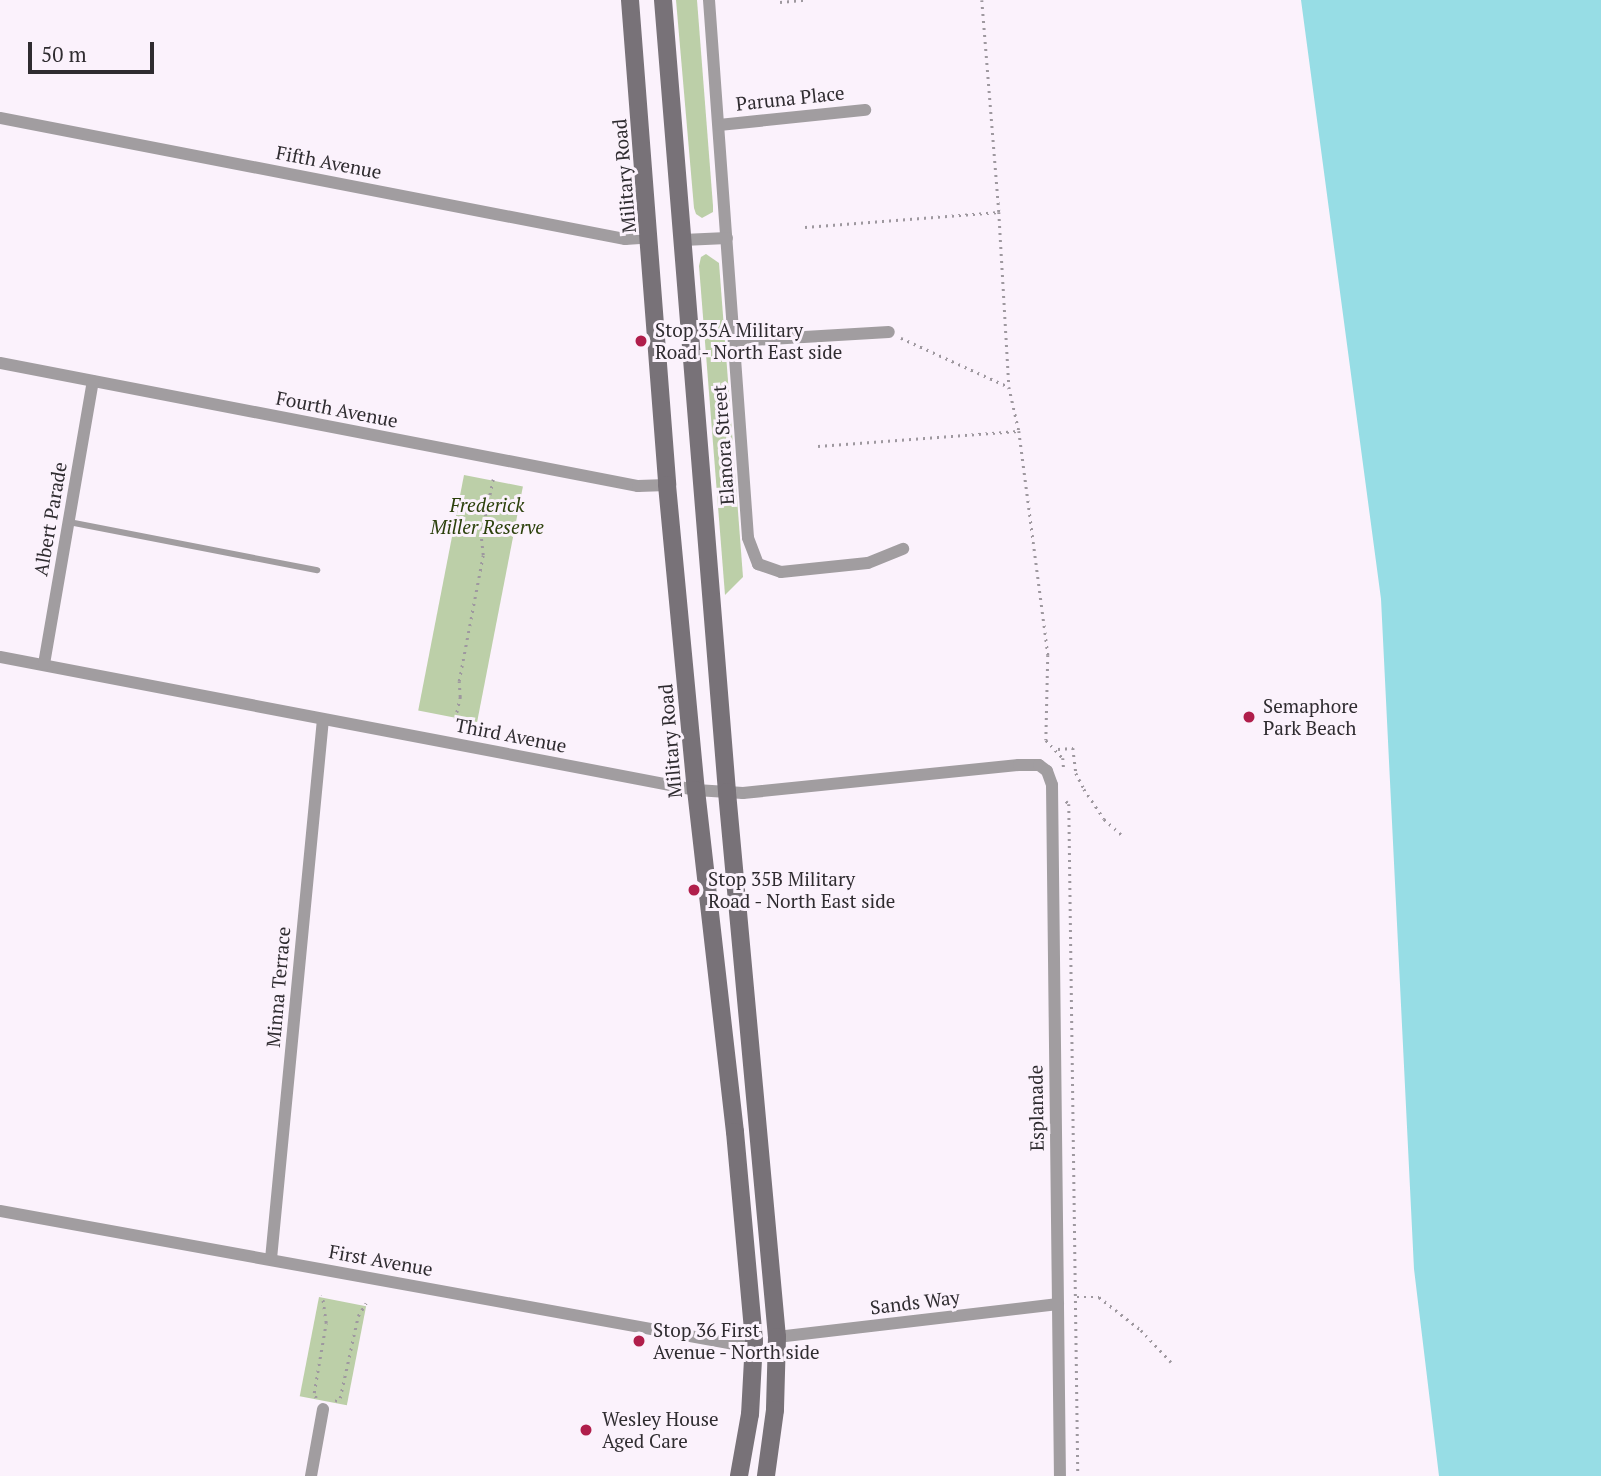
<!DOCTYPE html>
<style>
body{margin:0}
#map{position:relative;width:1601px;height:1476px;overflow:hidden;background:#fbf2fc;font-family:"PT Serif",serif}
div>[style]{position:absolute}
.green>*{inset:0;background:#bccfa8;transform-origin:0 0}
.water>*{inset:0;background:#97dde5}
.path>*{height:2.5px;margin-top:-1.25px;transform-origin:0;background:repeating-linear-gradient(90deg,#9e989f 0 2px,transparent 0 7px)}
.lane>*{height:6px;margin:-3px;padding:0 3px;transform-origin:3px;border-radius:3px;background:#a19da0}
.street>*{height:12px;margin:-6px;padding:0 6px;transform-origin:6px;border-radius:6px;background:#a19da0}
.secondary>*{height:18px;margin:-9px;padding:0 9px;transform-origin:9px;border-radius:9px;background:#787278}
.dots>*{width:19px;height:19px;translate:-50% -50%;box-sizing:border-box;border:4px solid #fbf2fc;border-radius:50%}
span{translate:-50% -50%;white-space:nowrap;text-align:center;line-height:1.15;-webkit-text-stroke:6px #fbf2fc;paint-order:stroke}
.street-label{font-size:19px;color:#2f2c30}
.poi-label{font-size:19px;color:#2f2c30}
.left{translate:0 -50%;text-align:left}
.park-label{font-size:19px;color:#2b400b;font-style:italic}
.scale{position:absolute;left:28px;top:42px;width:126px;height:32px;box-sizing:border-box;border:4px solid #2f2c30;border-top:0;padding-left:9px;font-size:21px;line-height:24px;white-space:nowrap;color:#2f2c30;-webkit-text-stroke:5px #fbf2fc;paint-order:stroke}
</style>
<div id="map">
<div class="green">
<i style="clip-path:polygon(676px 0,697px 0,713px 206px,713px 212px,702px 218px,696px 214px,694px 208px)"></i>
<i style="clip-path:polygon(706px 254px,719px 263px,743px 577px,725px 595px,699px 266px,701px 257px)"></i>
<i style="left:464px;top:475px;width:60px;height:240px;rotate:11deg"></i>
<i style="left:319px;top:1297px;width:48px;height:101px;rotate:11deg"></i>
</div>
<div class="water">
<i style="clip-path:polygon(1301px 0,1601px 0,1601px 1476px,1439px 1476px,1414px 1269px,1381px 599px)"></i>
</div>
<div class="path">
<i style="left:982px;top:0;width:213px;rotate:85.4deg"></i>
<i style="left:999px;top:212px;width:175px;rotate:86.7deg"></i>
<i style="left:1009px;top:387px;width:45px;rotate:77.2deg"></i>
<i style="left:1019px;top:431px;width:226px;rotate:82.6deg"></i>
<i style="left:1048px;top:655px;width:85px;rotate:91.3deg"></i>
<i style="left:1046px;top:740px;width:25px;rotate:47deg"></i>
<i style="left:1063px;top:758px;width:13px;rotate:86deg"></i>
<i style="left:780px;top:2px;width:25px;rotate:-5deg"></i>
<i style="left:626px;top:213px;width:9px;rotate:84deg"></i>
<i style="left:805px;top:227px;width:195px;rotate:-4.4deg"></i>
<i style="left:901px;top:338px;width:119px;rotate:24.4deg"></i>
<i style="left:707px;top:352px;width:14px"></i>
<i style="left:818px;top:446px;width:202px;rotate:-4.3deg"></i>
<i style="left:455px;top:719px;width:23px;rotate:-77deg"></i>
<i style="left:460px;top:697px;width:16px;rotate:-94deg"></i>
<i style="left:459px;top:681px;width:128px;rotate:-79.2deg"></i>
<i style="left:483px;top:555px;width:19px;rotate:-96deg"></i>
<i style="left:481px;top:536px;width:58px;rotate:-78.1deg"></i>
<i style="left:1058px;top:749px;width:15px;rotate:-4deg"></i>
<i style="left:1073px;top:748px;width:25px;rotate:83deg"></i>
<i style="left:1076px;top:773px;width:18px;rotate:63deg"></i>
<i style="left:1084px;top:789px;width:36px;rotate:56deg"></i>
<i style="left:1104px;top:819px;width:25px;rotate:42deg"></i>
<i style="left:1066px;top:801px;width:4px;rotate:45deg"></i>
<i style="left:1069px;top:804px;width:672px;rotate:89.23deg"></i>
<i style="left:1077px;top:1297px;width:22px"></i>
<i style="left:1099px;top:1297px;width:53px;rotate:38.2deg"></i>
<i style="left:1141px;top:1330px;width:44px;rotate:46.8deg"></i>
<i style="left:316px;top:1398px;width:5px;rotate:-112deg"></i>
<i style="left:314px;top:1393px;width:71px;rotate:-80.3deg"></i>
<i style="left:326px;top:1323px;width:28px;rotate:-98deg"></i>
<i style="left:335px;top:1401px;width:6px;rotate:-31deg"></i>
<i style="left:340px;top:1398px;width:84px;rotate:-77.6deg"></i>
<i style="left:358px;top:1316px;width:15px;rotate:-58deg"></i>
</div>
<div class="lane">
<i style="left:69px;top:522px;width:253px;rotate:11deg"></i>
</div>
<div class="street">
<i style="left:709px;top:0;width:539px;rotate:85.85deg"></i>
<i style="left:748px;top:538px;width:28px;rotate:69deg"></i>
<i style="left:758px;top:564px;width:24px;rotate:19deg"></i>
<i style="left:781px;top:572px;width:87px;rotate:-5.9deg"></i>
<i style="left:868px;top:563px;width:38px;rotate:-22deg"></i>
<i style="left:0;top:118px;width:637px;rotate:10.96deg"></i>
<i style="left:625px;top:239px;width:26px;rotate:-4deg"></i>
<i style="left:719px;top:125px;width:147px;rotate:-5.9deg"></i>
<i style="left:683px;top:240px;width:44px;rotate:-2.6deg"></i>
<i style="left:736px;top:341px;width:153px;rotate:-3.4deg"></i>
<i style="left:0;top:363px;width:650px;rotate:10.91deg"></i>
<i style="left:638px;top:486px;width:29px;rotate:-2deg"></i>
<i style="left:0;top:657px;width:709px;rotate:10.82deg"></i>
<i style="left:696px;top:790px;width:47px;rotate:3.7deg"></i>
<i style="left:743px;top:793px;width:277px;rotate:-5.8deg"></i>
<i style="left:1019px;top:765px;width:20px"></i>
<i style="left:1039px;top:765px;width:10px;rotate:37deg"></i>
<i style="left:1047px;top:771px;width:15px;rotate:70deg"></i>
<i style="left:1052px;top:785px;width:691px;rotate:89.34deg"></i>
<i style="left:44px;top:664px;width:287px;rotate:-80.2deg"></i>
<i style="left:0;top:1211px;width:745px;rotate:10.28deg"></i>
<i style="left:733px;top:1344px;width:21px;rotate:-8deg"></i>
<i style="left:271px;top:1259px;width:542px;rotate:-84.5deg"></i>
<i style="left:777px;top:1337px;width:283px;rotate:-6.7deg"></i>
<i style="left:311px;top:1476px;width:68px;rotate:-79.8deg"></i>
</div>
<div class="secondary">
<i style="left:630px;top:0;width:486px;rotate:85.6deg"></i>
<i style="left:667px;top:485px;width:306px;rotate:84.6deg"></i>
<i style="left:696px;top:790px;width:344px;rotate:83.5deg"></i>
<i style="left:735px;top:1132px;width:210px;rotate:84.8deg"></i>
<i style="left:754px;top:1341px;width:73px;rotate:93.1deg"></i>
<i style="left:750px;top:1414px;width:63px;rotate:100.1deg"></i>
<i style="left:663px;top:0;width:795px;rotate:85.38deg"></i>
<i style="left:727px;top:792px;width:547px;rotate:84.76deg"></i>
<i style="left:777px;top:1337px;width:73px;rotate:91.6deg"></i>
<i style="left:775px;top:1410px;width:67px;rotate:97.8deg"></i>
</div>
<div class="dots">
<i style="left:641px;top:341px;background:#b01e4b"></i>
<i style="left:1249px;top:717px;background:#b01e4b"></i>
<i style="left:694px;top:890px;background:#b01e4b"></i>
<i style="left:639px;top:1341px;background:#b01e4b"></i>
<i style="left:586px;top:1430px;background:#b01e4b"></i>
</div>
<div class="street-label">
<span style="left:790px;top:98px;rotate:-6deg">Paruna Place</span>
<span style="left:329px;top:162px;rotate:11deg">Fifth Avenue</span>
<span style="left:624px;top:176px;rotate:-95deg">Military Road</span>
<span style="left:337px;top:409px;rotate:11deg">Fourth Avenue</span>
<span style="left:723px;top:445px;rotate:-94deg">Elanora Street</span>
<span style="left:50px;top:519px;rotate:-80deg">Albert Parade</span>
<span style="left:511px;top:735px;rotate:11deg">Third Avenue</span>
<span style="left:670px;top:741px;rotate:-95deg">Military Road</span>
<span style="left:278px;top:987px;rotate:-85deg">Minna Terrace</span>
<span style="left:1036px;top:1108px;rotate:-91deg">Esplanade</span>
<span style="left:381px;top:1260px;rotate:10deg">First Avenue</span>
<span style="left:915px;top:1302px;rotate:-7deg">Sands Way</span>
</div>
<div class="poi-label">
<span class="left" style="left:655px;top:341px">Stop 35A Military<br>Road - North East side</span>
<span class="left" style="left:1263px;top:717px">Semaphore<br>Park Beach</span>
<span class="left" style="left:708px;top:890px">Stop 35B Military<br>Road - North East side</span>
<span class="left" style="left:653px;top:1341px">Stop 36 First<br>Avenue - North side</span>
<span class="left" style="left:602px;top:1430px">Wesley House<br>Aged Care</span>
</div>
<div class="park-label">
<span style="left:487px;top:516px">Frederick<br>Miller Reserve</span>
</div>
<div class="scale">50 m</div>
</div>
